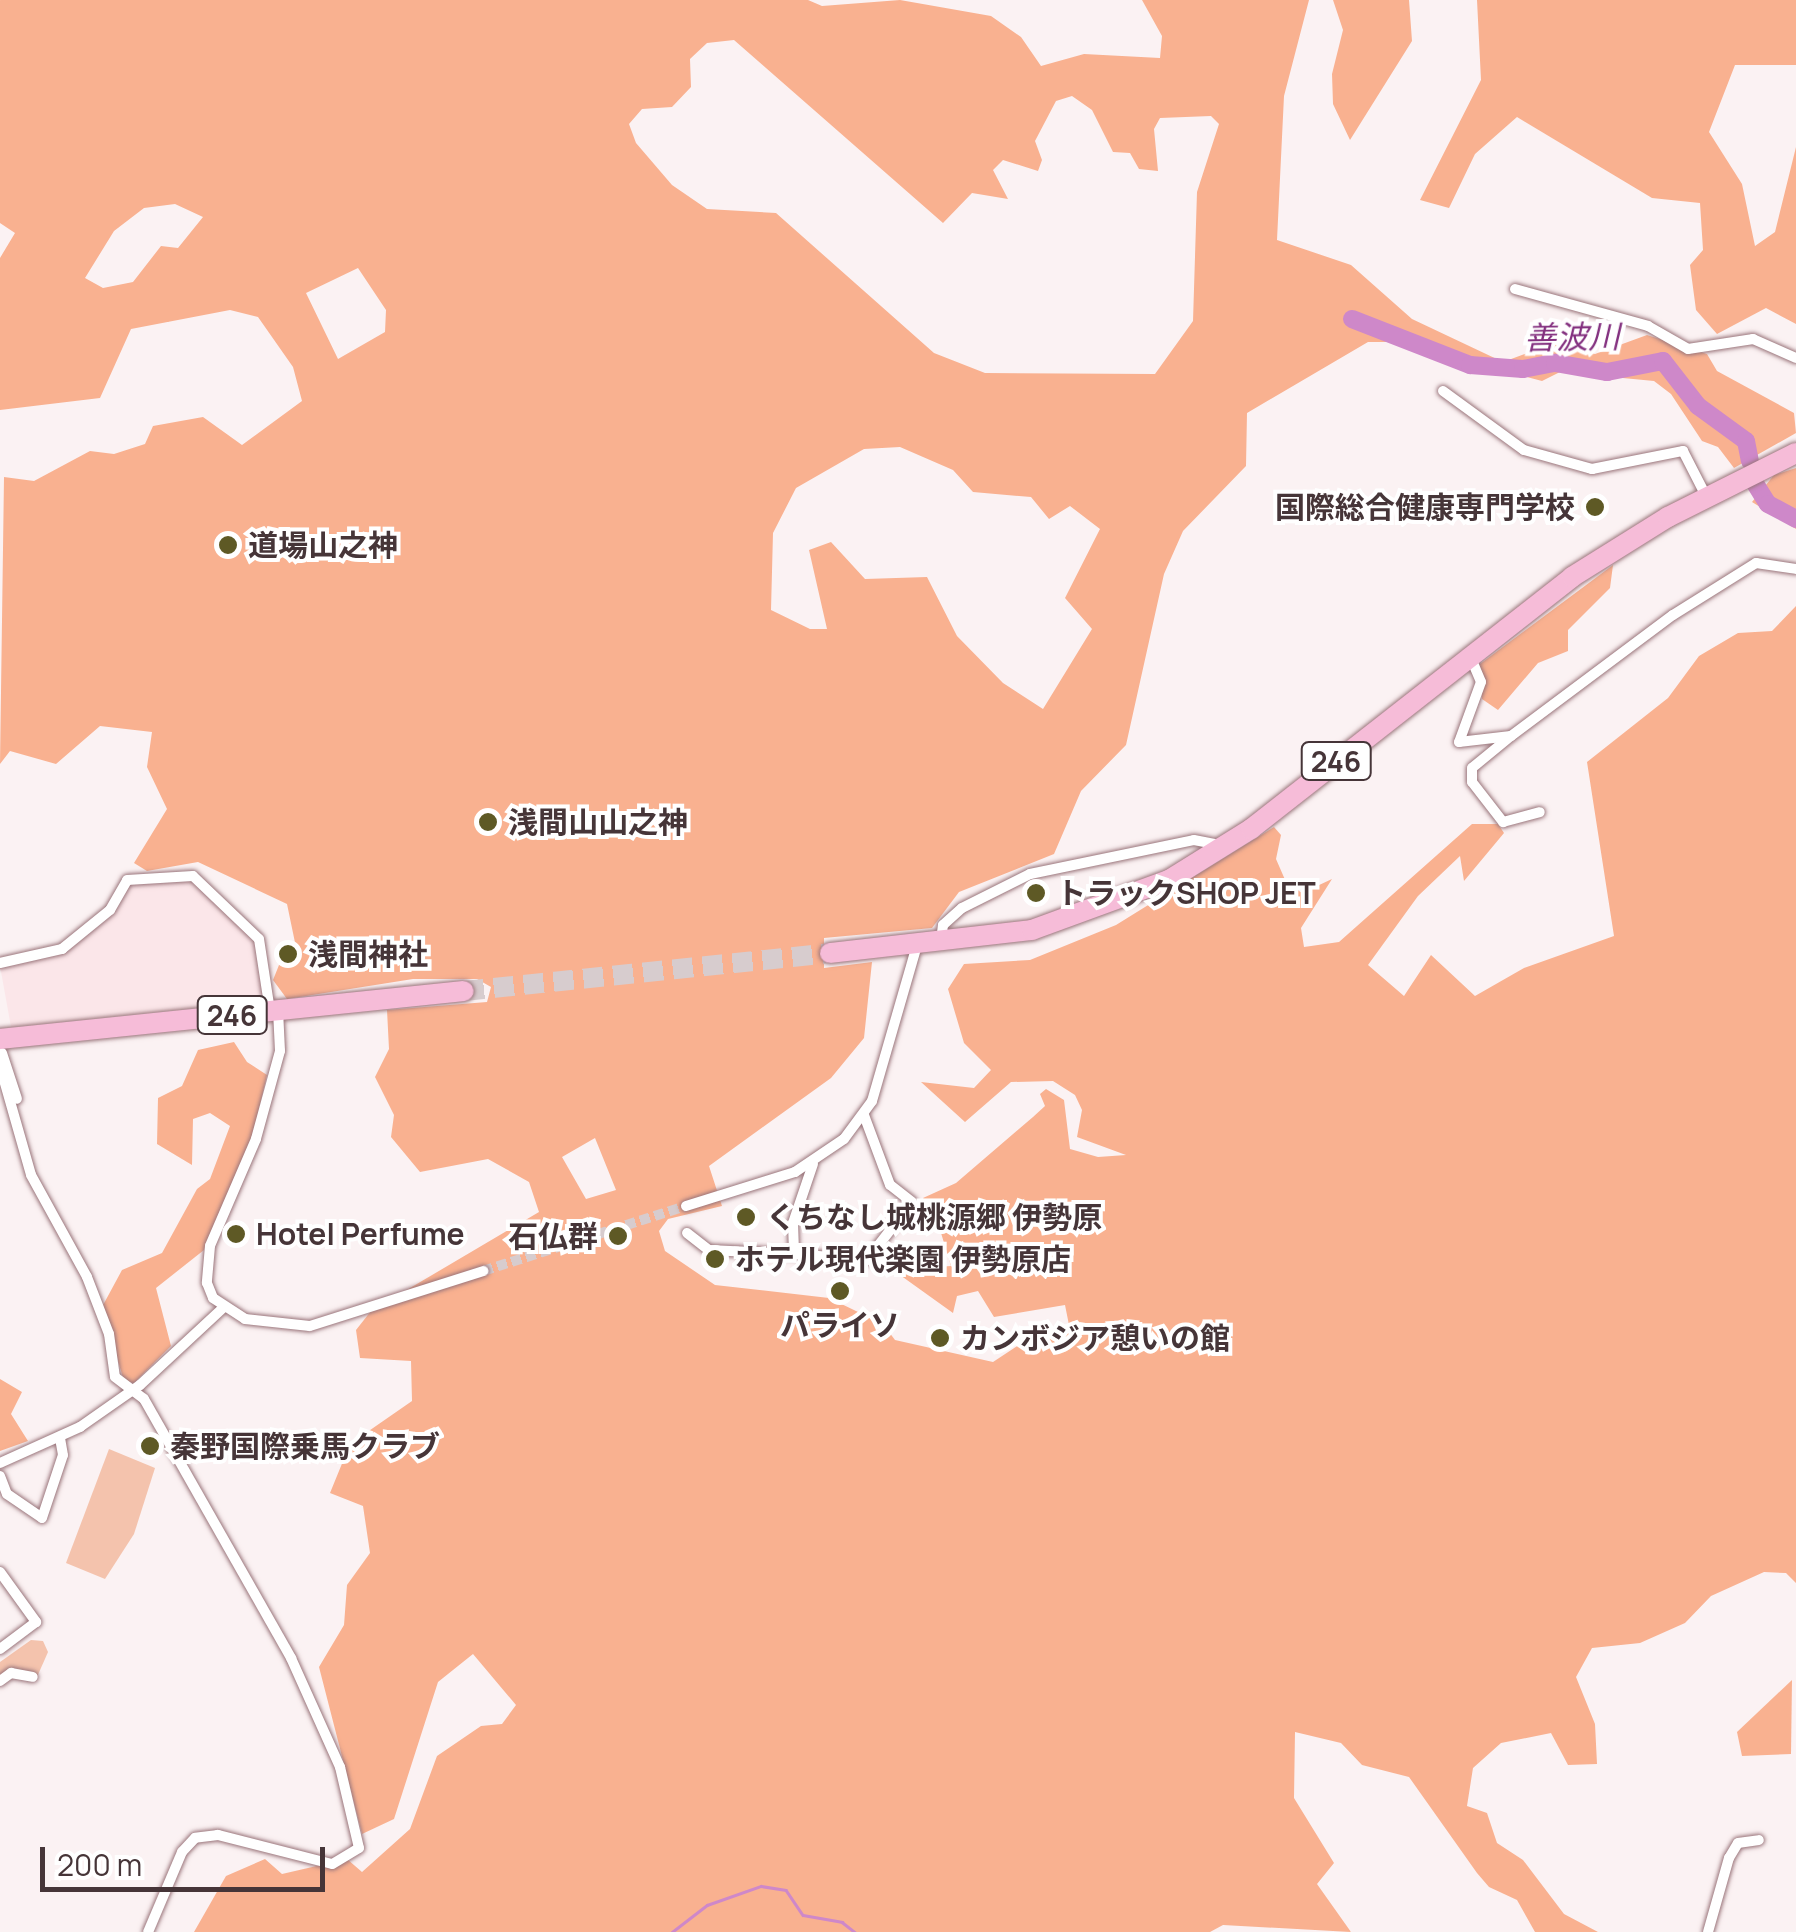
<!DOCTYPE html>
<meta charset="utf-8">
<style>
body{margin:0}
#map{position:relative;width:1796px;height:1932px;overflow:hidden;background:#fbf2f3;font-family:Manrope,"Noto Sans JP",sans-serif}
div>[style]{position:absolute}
.built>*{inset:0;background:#fbe6e9}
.green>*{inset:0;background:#f4c3ad}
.forest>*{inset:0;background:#f9b190}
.stream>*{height:2.5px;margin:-1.25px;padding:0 1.25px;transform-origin:1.25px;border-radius:1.25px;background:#ce88c9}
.river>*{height:18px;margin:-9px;padding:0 9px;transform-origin:9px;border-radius:9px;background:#ce88c9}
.street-tunnel>*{height:10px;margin-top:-5px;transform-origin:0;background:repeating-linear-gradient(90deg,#d7ccce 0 10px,transparent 0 15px)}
.highway-tunnel>*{height:20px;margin-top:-10px;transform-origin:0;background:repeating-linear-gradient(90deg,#d7ccce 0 20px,transparent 0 30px)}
.roads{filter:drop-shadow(0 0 2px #9a757b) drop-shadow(0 0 2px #9a757b)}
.street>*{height:10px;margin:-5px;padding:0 5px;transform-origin:5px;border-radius:5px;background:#fff}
.highway>*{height:20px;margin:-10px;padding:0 10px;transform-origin:10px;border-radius:10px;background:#f6bcd8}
.dots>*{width:28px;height:28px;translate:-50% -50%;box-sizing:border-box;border:5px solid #fff;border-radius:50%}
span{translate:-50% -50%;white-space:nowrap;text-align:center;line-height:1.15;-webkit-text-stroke:8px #fff;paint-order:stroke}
.shield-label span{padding:2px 8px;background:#fff;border:2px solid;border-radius:8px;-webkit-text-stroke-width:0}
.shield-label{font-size:28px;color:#463538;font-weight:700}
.poi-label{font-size:30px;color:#463538;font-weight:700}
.right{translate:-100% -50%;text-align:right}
.left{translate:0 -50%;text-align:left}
.water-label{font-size:32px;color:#83307f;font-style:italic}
.scale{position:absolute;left:40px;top:1847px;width:285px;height:45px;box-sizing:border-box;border:5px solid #463538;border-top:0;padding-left:12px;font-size:30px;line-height:35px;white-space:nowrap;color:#463538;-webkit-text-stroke:8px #fff;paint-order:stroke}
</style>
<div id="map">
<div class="built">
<i style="clip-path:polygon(191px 879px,255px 940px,264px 1001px,11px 1027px,0 966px,63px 952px,132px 883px)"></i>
</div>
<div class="green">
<i style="clip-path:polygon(109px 1449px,155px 1468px,134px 1534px,105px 1579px,66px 1563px)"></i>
<i style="clip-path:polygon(31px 1640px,43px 1641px,48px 1652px,37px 1677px,0 1678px,0 1662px)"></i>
</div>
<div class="forest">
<i style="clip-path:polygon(evenodd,0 0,808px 0,822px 6px,900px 0,991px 16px,1021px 37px,1041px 66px,1084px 54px,1160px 58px,1162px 36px,1142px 0,1309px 0,1284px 96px,1277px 240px,1351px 265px,1412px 319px,1503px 362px,1555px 343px,1595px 354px,1647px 335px,1707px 354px,1717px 371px,1794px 413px,1796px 433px,1734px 468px,1718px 447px,1702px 441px,1671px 394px,1654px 381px,1560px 372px,1542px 381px,1398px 342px,1368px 342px,1247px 413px,1246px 466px,1183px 531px,1164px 574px,1126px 745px,1081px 791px,1054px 854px,959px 892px,932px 928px,824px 938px,824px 968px,872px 962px,864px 1038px,831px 1078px,709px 1166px,722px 1206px,668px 1219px,659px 1231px,665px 1251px,715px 1285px,829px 1298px,883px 1324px,895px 1340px,993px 1362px,1031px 1337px,1069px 1325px,1065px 1305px,994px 1317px,978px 1291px,957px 1296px,953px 1313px,893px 1270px,951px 1266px,935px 1213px,923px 1198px,956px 1183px,1033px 1117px,1045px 1106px,1040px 1094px,1046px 1089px,1064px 1100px,1070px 1149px,1098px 1157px,1126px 1155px,1077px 1137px,1082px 1110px,1075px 1095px,1053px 1081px,1011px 1082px,965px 1122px,921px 1082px,974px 1088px,991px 1070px,964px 1043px,948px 989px,964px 964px,1030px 960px,1116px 925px,1274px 827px,1281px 835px,1276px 859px,1286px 882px,1302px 893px,1332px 879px,1301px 928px,1304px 947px,1339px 942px,1472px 824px,1498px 824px,1504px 833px,1464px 881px,1460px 856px,1418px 896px,1368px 965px,1404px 996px,1431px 955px,1475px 996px,1524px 968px,1614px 936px,1587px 762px,1668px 698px,1699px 656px,1738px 633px,1772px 631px,1796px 606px,1796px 1583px,1786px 1573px,1764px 1572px,1711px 1596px,1685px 1623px,1640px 1643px,1592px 1648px,1576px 1677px,1595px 1724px,1597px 1764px,1568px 1765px,1551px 1733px,1501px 1743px,1473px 1768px,1467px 1806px,1487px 1813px,1497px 1843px,1523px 1860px,1564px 1914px,1598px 1932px,1535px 1932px,1517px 1900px,1489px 1887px,1477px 1873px,1409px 1777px,1362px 1765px,1341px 1743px,1295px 1732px,1294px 1798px,1334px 1863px,1317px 1884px,1351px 1932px,1223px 1925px,1210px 1932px,194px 1932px,226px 1876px,265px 1859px,282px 1874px,347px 1859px,362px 1872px,410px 1829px,437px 1756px,481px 1726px,502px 1724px,516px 1705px,473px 1654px,438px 1682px,394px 1819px,362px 1834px,319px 1667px,344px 1625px,347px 1585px,370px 1553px,363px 1506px,330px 1493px,350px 1444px,412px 1401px,411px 1361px,360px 1358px,356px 1330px,371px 1311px,539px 1212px,529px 1182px,488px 1159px,420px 1172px,391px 1137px,394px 1115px,375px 1077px,389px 1049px,387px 1010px,487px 1002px,491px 987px,477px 979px,413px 979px,287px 999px,273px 980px,279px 965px,298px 957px,287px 904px,198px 862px,147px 871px,134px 863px,167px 809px,147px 767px,152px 732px,100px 726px,56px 764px,10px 751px,0 764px,4px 477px,34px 481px,90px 451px,114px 454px,145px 444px,153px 426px,203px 417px,242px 445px,302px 401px,293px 367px,258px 317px,230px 310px,131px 329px,100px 398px,0 410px,0 258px,15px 233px,0 223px,0 0,734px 40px,943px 223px,972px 193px,1008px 199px,993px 170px,1003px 160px,1038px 171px,1042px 160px,1035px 141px,1056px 101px,1072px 96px,1092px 110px,1113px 152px,1130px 153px,1139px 169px,1158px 171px,1154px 129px,1160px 118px,1211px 116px,1219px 124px,1197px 192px,1193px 321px,1155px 374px,985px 373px,934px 353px,776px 213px,707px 209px,672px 185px,636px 143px,629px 124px,642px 109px,672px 107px,691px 87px,690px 59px,707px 43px,734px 40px,0 0,175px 204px,203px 217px,178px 248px,161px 246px,133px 282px,103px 288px,85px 278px,114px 231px,144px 208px,175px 204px,0 0,358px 268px,386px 310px,385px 332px,338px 359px,306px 293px,358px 268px,0 0,900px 447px,953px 470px,973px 492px,1031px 497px,1049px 519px,1070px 506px,1100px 529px,1065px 598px,1092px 629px,1043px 709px,1003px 683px,957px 636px,927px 577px,865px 579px,831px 542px,809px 550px,827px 629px,810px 629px,771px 610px,773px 533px,796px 488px,864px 449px,900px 447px,0 0,595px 1138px,616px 1190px,586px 1199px,562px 1157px,595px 1138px)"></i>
<i style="clip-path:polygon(1333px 0,1409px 0,1412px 41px,1350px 140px,1333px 104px,1332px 74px,1343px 30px)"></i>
<i style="clip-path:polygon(1477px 0,1796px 0,1796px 65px,1735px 65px,1709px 132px,1742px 184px,1755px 246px,1775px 232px,1796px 147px,1796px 324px,1766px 308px,1717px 334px,1696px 310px,1690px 265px,1703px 250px,1700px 203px,1652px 198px,1517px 117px,1475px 154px,1449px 208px,1420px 200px,1481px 80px)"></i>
<i style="clip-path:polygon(1796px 468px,1796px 529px,1752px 502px,1774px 475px)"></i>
<i style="clip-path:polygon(1613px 565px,1610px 588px,1568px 630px,1568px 651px,1538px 663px,1498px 710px,1482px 699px,1480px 664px)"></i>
<i style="clip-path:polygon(234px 1042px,247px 1062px,267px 1075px,250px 1147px,204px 1250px,156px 1288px,171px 1346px,134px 1383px,124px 1381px,102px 1307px,122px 1270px,162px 1253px,197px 1189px,210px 1179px,230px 1126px,210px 1113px,193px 1119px,192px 1165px,157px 1144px,158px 1098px,182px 1086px,198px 1050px)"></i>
<i style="clip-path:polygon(0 1379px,22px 1392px,11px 1414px,28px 1441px,0 1451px)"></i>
<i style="clip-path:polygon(1792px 1680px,1791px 1754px,1742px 1756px,1737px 1732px)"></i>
</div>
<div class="stream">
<i style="left:672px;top:1932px;width:44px;rotate:-37.6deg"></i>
<i style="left:707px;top:1905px;width:57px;rotate:-19.4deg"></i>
<i style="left:761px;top:1886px;width:25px;rotate:9deg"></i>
<i style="left:786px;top:1890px;width:30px;rotate:56deg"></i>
<i style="left:803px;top:1915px;width:40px;rotate:10deg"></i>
<i style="left:842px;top:1922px;width:16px;rotate:38deg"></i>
</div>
<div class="river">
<i style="left:1352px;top:319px;width:127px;rotate:21.3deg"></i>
<i style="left:1470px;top:365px;width:53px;rotate:4.3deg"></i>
<i style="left:1523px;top:369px;width:33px;rotate:-11deg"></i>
<i style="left:1555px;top:363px;width:53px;rotate:9.8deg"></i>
<i style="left:1607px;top:372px;width:57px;rotate:-11.1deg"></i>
<i style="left:1663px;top:361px;width:57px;rotate:52.1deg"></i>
<i style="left:1698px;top:406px;width:59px;rotate:36.1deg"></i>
<i style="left:1746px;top:441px;width:20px;rotate:79deg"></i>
<i style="left:1756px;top:485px;width:22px;rotate:58deg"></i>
<i style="left:1768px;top:504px;width:32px;rotate:28deg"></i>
</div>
<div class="street-tunnel">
<i style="left:483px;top:1271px;width:213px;rotate:-17.8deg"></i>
</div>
<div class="highway-tunnel">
<i style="left:464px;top:991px;width:368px;rotate:-5.9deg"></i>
</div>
<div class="roads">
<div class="street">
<i style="left:1515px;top:289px;width:138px;rotate:15.5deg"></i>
<i style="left:1648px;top:326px;width:46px;rotate:29.9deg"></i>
<i style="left:1688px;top:349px;width:66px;rotate:-8.7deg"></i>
<i style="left:1753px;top:339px;width:47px;rotate:23.8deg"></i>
<i style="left:1443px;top:391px;width:100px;rotate:36.1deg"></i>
<i style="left:1524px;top:450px;width:71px;rotate:15.6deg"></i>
<i style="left:1592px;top:469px;width:93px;rotate:-11.2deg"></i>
<i style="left:1683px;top:451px;width:51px;rotate:62.9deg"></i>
<i style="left:1470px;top:656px;width:28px;rotate:67deg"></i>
<i style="left:1481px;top:682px;width:64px;rotate:110.1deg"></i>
<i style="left:1459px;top:742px;width:52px;rotate:-6.6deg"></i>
<i style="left:1511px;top:736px;width:50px;rotate:140.6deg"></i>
<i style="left:1472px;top:768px;width:14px;rotate:90deg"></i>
<i style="left:1472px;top:782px;width:51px;rotate:52.2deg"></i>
<i style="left:1503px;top:822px;width:38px;rotate:-15deg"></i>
<i style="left:1511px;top:736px;width:202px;rotate:-36.8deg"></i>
<i style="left:1673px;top:615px;width:98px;rotate:-32.1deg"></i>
<i style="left:1756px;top:563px;width:40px;rotate:8.5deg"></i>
<i style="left:941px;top:941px;width:16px;rotate:-83deg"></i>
<i style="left:943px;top:925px;width:25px;rotate:-42deg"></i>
<i style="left:962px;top:908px;width:76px;rotate:-26.6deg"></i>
<i style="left:1030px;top:874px;width:167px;rotate:-11.7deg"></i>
<i style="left:1194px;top:840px;width:26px;rotate:11deg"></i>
<i style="left:0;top:963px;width:64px;rotate:-12.7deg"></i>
<i style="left:62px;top:949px;width:62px;rotate:-39.1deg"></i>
<i style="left:110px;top:910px;width:34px;rotate:-60deg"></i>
<i style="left:127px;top:880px;width:66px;rotate:-3.5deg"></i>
<i style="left:193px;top:876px;width:91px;rotate:43.7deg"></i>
<i style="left:259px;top:939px;width:73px;rotate:81.3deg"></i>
<i style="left:278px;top:1010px;width:41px;rotate:87.2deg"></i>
<i style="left:280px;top:1051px;width:91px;rotate:105.3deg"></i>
<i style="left:256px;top:1139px;width:116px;rotate:113.3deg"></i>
<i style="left:210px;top:1246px;width:37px;rotate:95deg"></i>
<i style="left:207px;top:1283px;width:16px;rotate:68deg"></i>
<i style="left:213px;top:1298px;width:38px;rotate:33deg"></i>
<i style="left:245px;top:1319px;width:65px;rotate:6.1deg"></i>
<i style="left:310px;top:1326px;width:182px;rotate:-17.6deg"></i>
<i style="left:2px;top:1053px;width:48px;rotate:71.9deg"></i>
<i style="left:0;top:1066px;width:113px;rotate:74.1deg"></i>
<i style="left:31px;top:1175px;width:116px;rotate:61.2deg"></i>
<i style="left:87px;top:1277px;width:61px;rotate:68.9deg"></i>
<i style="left:109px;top:1334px;width:43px;rotate:82.1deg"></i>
<i style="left:115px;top:1377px;width:36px;rotate:37deg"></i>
<i style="left:144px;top:1399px;width:298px;rotate:60.4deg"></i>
<i style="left:291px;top:1658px;width:120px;rotate:65.8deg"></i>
<i style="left:340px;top:1767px;width:83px;rotate:76.8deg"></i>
<i style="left:359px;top:1848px;width:31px;rotate:149deg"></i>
<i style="left:332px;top:1864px;width:118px;rotate:-165.7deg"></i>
<i style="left:218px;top:1835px;width:23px;rotate:173deg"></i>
<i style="left:195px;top:1838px;width:19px;rotate:133deg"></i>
<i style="left:182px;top:1852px;width:87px;rotate:113deg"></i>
<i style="left:813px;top:1164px;width:62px;rotate:108.7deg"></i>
<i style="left:793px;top:1223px;width:31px;rotate:88deg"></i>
<i style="left:794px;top:1254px;width:73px;rotate:4.7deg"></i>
<i style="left:867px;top:1260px;width:73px;rotate:-52.2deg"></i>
<i style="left:912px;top:1202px;width:28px;rotate:-142deg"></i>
<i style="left:890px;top:1185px;width:75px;rotate:-110.4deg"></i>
<i style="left:686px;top:1206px;width:114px;rotate:-17.3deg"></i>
<i style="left:795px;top:1172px;width:59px;rotate:-34deg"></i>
<i style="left:844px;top:1139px;width:47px;rotate:-53.6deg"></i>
<i style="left:872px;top:1101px;width:162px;rotate:-73.9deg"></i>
<i style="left:687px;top:1233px;width:28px;rotate:38deg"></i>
<i style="left:709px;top:1250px;width:85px;rotate:2.7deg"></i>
<i style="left:0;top:1463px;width:88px;rotate:-24.2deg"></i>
<i style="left:80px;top:1427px;width:73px;rotate:-35deg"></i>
<i style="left:140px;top:1385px;width:113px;rotate:-42.9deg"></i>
<i style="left:0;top:1476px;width:19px;rotate:69deg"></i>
<i style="left:7px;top:1494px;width:42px;rotate:34.4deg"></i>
<i style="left:42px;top:1518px;width:66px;rotate:-71.6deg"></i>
<i style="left:63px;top:1455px;width:17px;rotate:-100deg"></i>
<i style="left:0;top:1572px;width:62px;rotate:54.2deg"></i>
<i style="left:36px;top:1622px;width:45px;rotate:143.1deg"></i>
<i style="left:0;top:1681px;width:14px;rotate:-36deg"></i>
<i style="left:11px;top:1673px;width:22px;rotate:10deg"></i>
<i style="left:1708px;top:1932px;width:77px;rotate:-74.2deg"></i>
<i style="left:1729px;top:1858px;width:17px;rotate:-59deg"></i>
<i style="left:1738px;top:1843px;width:21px;rotate:-8deg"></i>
</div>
<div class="highway">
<i style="left:830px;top:953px;width:203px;rotate:-6.5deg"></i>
<i style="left:1032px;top:930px;width:146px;rotate:-20.1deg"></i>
<i style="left:1169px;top:880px;width:97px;rotate:-31.9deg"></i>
<i style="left:1251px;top:829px;width:408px;rotate:-38.1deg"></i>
<i style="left:1572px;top:577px;width:113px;rotate:-32deg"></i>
<i style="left:1668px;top:517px;width:143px;rotate:-26.6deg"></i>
<i style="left:0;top:1039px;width:466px;rotate:-5.9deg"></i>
</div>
</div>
<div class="dots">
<i style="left:1595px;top:507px;background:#5e5925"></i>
<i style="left:228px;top:545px;background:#5e5925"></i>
<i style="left:488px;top:822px;background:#5e5925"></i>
<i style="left:1036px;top:893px;background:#5e5925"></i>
<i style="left:288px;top:954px;background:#5e5925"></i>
<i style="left:746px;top:1217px;background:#5e5925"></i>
<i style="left:236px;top:1234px;background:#5e5925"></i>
<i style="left:618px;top:1236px;background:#5e5925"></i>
<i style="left:715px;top:1259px;background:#5e5925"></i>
<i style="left:840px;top:1291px;background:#5e5925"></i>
<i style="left:940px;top:1338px;background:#5e5925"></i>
<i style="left:150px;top:1446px;background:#5e5925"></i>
</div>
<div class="shield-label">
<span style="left:1336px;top:761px">246</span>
<span style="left:232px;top:1015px">246</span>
</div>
<div class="poi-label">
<span class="right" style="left:1575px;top:507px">国際総合健康専門学校</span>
<span class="left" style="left:248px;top:545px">道場山之神</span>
<span class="left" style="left:508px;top:822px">浅間山山之神</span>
<span class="left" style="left:1056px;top:893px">トラックSHOP JET</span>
<span class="left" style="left:308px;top:954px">浅間神社</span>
<span class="left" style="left:766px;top:1217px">くちなし城桃源郷 伊勢原</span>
<span class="left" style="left:256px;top:1234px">Hotel Perfume</span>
<span class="right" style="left:598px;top:1236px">石仏群</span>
<span class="left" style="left:735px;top:1259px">ホテル現代楽園 伊勢原店</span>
<span style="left:840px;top:1325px">パライソ</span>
<span class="left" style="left:960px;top:1338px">カンボジア憩いの館</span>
<span class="left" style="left:170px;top:1446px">秦野国際乗馬クラブ</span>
</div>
<div class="water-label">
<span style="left:1572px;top:337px;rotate:-1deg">善波川</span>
</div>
<div class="scale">200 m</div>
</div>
